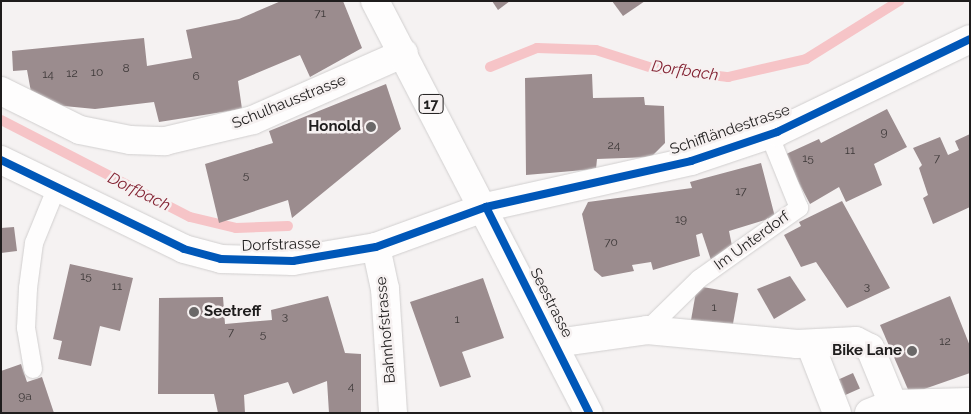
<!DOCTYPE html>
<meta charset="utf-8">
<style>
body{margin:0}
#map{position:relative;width:971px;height:414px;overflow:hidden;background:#f5f2f2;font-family:Raleway,sans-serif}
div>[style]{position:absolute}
.stream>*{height:10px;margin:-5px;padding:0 5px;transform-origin:5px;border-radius:5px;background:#f6c4c7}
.building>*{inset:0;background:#9b8c8e;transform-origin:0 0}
.roads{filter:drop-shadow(0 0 1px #d1cfcf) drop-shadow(0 0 1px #d1cfcf)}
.service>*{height:18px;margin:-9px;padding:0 9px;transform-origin:9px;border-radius:9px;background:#fefdfd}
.minor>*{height:28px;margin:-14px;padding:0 14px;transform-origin:14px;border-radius:14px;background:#fefdfd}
.primary>*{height:28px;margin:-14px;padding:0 14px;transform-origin:14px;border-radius:14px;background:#fefdfd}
.cycleway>*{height:8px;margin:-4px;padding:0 4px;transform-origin:4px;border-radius:4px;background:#0057b8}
.dots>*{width:14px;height:14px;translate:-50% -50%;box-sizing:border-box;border:2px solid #f6f1f1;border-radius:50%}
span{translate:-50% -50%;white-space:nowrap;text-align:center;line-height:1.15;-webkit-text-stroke:5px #f6f1f1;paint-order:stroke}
.number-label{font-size:12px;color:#3e3939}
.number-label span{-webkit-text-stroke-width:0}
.shield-label span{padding:1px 4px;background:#f6f1f1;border:1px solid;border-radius:4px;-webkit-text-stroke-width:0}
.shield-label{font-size:14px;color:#1f1d1d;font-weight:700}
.street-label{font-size:15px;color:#1f1d1d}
.poi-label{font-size:15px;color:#1f1d1d;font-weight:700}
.right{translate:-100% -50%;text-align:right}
.left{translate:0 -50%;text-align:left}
.water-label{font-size:16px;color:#832232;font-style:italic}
.frame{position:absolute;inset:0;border:2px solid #1f1d1d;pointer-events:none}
</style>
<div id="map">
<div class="stream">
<i style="left:490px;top:67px;width:51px;rotate:-22deg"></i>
<i style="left:537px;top:48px;width:59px;rotate:1.9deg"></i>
<i style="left:596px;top:50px;width:59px;rotate:17.8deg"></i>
<i style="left:652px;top:68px;width:77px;rotate:6.8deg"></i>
<i style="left:728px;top:77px;width:80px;rotate:-13deg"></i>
<i style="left:806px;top:59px;width:110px;rotate:-31.9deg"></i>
<i style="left:1px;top:120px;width:212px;rotate:27.2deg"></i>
<i style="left:190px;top:217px;width:47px;rotate:13.4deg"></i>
<i style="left:236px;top:228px;width:52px;rotate:-2.2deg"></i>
</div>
<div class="building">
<i style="clip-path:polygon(281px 1px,343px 1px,362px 48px,310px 77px,300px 55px,238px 81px,242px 109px,159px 122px,154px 102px,95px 109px,33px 103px,27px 70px,13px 71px,12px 51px,144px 38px,147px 66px,192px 58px,186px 30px,239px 19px)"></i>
<i style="clip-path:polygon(492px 1px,510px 1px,498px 10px)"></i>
<i style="clip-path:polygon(612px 1px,645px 1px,623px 16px)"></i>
<i style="clip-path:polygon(592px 74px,593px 98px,644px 97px,645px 105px,664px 106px,665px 143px,651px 157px,597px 159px,596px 169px,526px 175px,525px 78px)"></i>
<i style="clip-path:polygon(386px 84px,401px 129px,292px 218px,288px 200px,219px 223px,205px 164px,273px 143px,269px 131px)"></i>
<i style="clip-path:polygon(887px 109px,907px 147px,874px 164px,882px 185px,846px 202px,839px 187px,810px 204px,784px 155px,819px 139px,821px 143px)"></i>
<i style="clip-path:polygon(970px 134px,970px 207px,933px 224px,923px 198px,928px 195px,919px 168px,922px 165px,913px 148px,940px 137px,948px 155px,959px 150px,955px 141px)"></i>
<i style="clip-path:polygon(761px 163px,775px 217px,729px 231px,732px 246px,711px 260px,702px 233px,696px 235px,700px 256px,653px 270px,651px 262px,632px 265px,634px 271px,602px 277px,594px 270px,582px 214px,588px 202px,692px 188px,690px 182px)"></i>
<i style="clip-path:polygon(842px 201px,890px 288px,847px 308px,816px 262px,801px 267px,784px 235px,801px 226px,799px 222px)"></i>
<i style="clip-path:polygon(14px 227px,17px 251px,1px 253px,1px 228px)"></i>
<i style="clip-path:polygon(70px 264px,133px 278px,120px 331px,100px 326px,91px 366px,58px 359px,62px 341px,53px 339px)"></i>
<i style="clip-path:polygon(790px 276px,806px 300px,774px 319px,757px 289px)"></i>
<i style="clip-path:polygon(483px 278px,504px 338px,462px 352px,471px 377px,440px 387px,410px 302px)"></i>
<i style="left:697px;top:286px;width:42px;height:38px;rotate:10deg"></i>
<i style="clip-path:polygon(328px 296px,345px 353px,361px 354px,361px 413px,329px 413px,327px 381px,293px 394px,288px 382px,244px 395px,245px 413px,218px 413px,214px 394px,158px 394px,159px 298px,223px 297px,225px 324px,272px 320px,271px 310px)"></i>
<i style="clip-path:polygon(950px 296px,970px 346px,970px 373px,910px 394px,880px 325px)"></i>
<i style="clip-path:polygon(21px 364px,27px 382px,42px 377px,54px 413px,1px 413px,1px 371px)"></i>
<i style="left:853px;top:373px;width:17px;height:19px;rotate:66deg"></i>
</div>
<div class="roads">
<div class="service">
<i style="left:647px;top:330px;width:73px;rotate:-44.4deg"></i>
<i style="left:699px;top:279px;width:123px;rotate:-35.4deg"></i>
<i style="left:799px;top:208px;width:80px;rotate:-112.1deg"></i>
<i style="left:33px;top:369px;width:42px;rotate:-99.7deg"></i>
<i style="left:26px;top:328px;width:40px;rotate:-87.1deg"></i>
<i style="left:28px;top:288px;width:45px;rotate:-82.4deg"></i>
<i style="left:34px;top:243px;width:58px;rotate:-67.8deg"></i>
</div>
<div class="minor">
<i style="left:1px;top:91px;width:88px;rotate:26.3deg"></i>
<i style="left:80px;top:130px;width:51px;rotate:11.3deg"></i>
<i style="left:130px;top:140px;width:35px;rotate:2deg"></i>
<i style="left:165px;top:141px;width:90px;rotate:-13.4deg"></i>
<i style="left:253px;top:120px;width:165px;rotate:-23.9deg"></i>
<i style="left:1px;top:160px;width:203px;rotate:25.9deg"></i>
<i style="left:184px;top:249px;width:38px;rotate:15deg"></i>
<i style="left:221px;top:259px;width:72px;rotate:1.6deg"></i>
<i style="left:293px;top:261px;width:84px;rotate:-9.6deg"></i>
<i style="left:376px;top:247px;width:117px;rotate:-20deg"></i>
<i style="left:486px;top:207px;width:210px;rotate:-12.6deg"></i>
<i style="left:691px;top:161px;width:91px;rotate:-18.6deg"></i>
<i style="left:777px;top:132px;width:214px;rotate:-25.7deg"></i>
<i style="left:376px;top:247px;width:43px;rotate:77.9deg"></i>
<i style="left:385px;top:289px;width:124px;rotate:86.3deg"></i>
<i style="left:556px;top:343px;width:92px;rotate:-8.1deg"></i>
<i style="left:647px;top:330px;width:151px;rotate:5.3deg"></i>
<i style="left:797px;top:344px;width:59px;rotate:-2.9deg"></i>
<i style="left:856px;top:341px;width:16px;rotate:27deg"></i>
<i style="left:870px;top:348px;width:61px;rotate:67.7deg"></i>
<i style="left:893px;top:404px;width:77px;rotate:-1.5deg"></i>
<i style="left:810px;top:344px;width:74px;rotate:68.6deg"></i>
<i style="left:869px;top:413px;width:26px;rotate:-21deg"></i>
</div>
<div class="primary">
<i style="left:375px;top:1px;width:464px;rotate:62.6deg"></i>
</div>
</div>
<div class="cycleway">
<i style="left:1px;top:160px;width:203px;rotate:25.9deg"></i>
<i style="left:184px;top:249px;width:38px;rotate:15deg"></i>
<i style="left:221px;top:259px;width:72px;rotate:1.6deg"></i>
<i style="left:293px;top:261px;width:84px;rotate:-9.6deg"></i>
<i style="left:376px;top:247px;width:117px;rotate:-20deg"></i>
<i style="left:486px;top:207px;width:210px;rotate:-12.6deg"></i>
<i style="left:691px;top:161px;width:91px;rotate:-18.6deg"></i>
<i style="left:777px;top:132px;width:214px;rotate:-25.7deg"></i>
<i style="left:486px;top:207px;width:230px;rotate:63.4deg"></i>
</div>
<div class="dots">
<i style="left:371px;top:127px;background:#6a6868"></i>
<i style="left:194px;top:312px;background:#6a6868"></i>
<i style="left:912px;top:351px;background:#6a6868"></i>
</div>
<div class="number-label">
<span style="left:320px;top:14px">71</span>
<span style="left:126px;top:69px">8</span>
<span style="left:97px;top:73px">10</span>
<span style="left:72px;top:74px">12</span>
<span style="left:48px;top:75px">14</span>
<span style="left:196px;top:77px">6</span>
<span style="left:884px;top:133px">9</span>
<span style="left:614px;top:146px">24</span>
<span style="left:850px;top:151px">11</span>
<span style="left:808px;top:159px">15</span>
<span style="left:937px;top:159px">7</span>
<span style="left:246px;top:176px">5</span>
<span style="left:741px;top:192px">17</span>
<span style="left:681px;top:220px">19</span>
<span style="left:611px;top:243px">70</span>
<span style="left:86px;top:277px">15</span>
<span style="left:117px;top:287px">11</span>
<span style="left:867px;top:287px">3</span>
<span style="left:714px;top:308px">1</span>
<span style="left:285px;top:317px">3</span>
<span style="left:457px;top:320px">1</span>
<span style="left:231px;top:333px">7</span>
<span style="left:263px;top:335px">5</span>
<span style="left:945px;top:342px">12</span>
<span style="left:351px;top:387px">4</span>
<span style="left:25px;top:397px">9a</span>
</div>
<div class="shield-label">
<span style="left:431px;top:104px">17</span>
</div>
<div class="street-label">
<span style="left:289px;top:102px;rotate:-22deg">Schulhausstrasse</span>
<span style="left:730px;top:130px;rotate:-19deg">Schiffländestrasse</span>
<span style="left:752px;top:241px;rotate:-36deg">Im Unterdorf</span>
<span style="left:281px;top:245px;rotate:-2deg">Dorfstrasse</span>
<span style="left:551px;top:303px;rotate:63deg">Seestrasse</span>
<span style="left:386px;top:330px;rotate:-95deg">Bahnhofstrasse</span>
</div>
<div class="poi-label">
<span class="right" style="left:361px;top:127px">Honold</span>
<span class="left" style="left:204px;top:312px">Seetreff</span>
<span class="right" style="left:902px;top:351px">Bike Lane</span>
</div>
<div class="water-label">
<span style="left:685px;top:71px;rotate:8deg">Dorfbach</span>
<span style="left:139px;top:192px;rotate:26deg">Dorfbach</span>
</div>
<div class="frame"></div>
</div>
